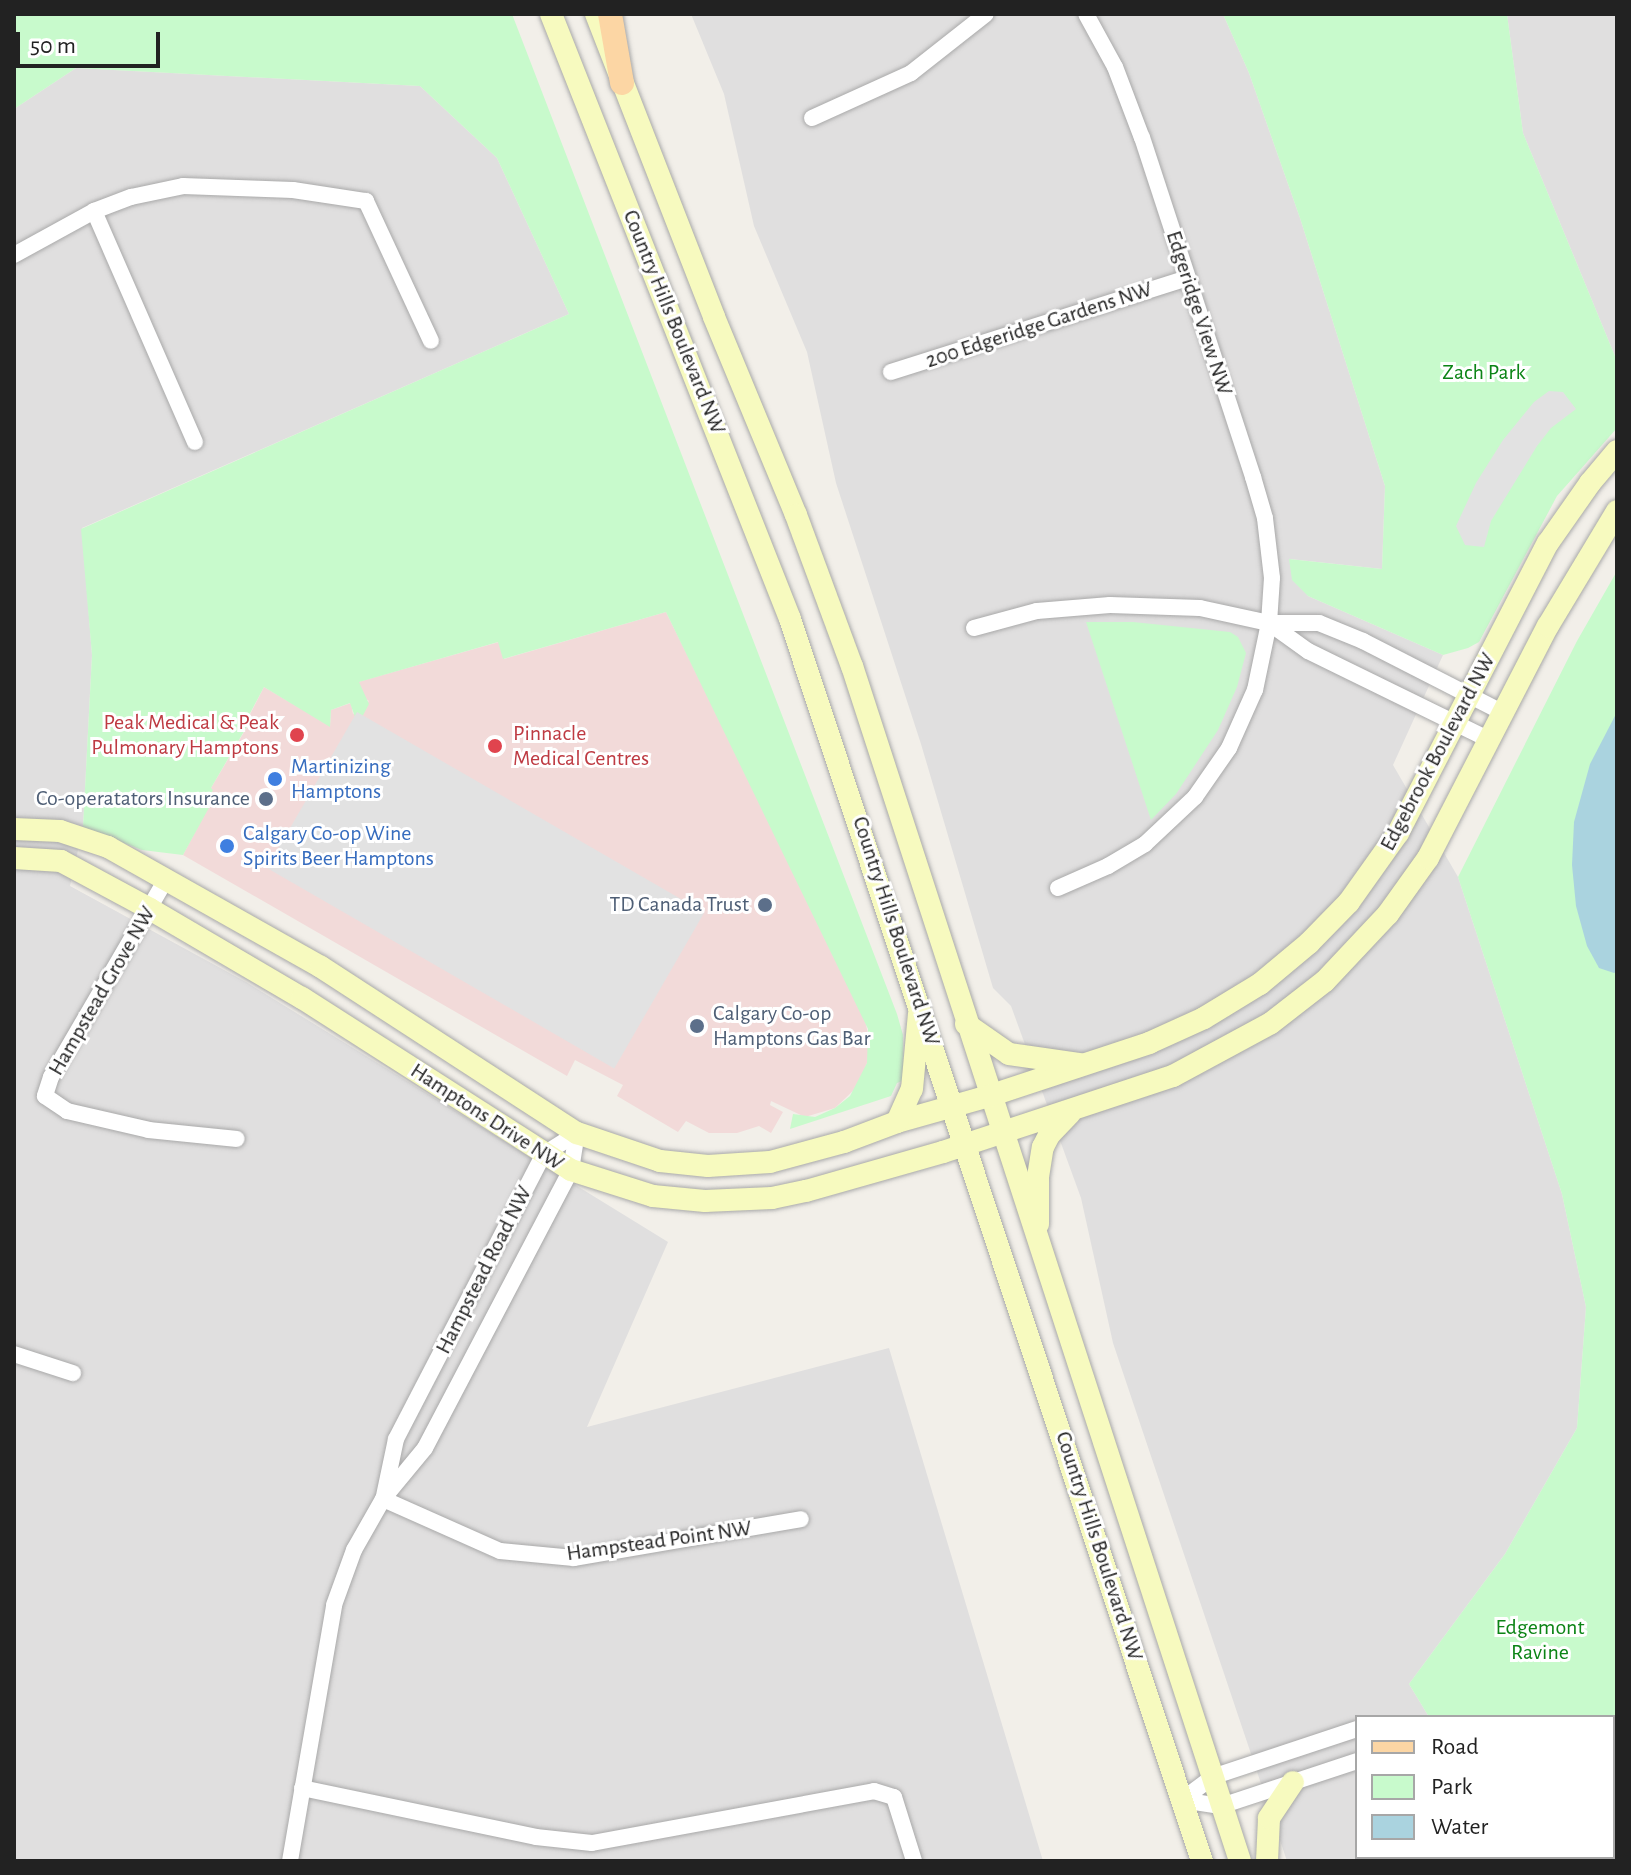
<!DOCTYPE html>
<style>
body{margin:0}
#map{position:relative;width:1631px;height:1875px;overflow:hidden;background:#f2efe9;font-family:"Alegreya Sans",sans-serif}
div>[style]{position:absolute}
.residential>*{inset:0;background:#e0dfdf}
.commercial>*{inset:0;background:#f2dad9}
.park>*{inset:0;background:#c8facc}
.parking>*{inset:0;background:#e2e2e2;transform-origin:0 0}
.water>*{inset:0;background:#aad3df}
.roads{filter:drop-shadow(0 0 2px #a9a9a9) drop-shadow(0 0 2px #a9a9a9)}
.street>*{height:16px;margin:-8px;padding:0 8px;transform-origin:8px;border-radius:8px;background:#fff}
.secondary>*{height:22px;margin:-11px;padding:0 11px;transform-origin:11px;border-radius:11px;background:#f7fabf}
.primary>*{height:24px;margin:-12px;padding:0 12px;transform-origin:12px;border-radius:12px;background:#fcd6a4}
.dots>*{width:22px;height:22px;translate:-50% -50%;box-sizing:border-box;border:4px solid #fff;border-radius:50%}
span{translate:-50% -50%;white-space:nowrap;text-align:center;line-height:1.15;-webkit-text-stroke:6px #fff;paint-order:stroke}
.street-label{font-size:22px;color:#222}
.park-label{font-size:22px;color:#0c8416}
.health-label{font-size:22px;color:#be3a42}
.right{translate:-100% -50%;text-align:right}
.left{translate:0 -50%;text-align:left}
.shop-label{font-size:22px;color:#366cbe}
.service-label{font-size:22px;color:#4e5e75}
.frame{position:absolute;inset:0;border:16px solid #222;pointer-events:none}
.legend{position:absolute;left:1355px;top:1715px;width:260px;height:144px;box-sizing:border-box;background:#fff;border:2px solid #a7a7a7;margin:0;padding:10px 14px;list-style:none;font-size:24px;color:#222}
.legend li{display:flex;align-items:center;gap:16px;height:40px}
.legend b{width:40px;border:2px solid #a7a7a7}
.scale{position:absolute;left:16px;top:32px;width:144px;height:36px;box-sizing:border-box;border:4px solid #222;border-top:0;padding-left:10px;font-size:24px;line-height:28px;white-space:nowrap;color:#222;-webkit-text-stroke:6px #fff;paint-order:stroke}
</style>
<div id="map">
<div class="residential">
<i style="clip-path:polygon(691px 14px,1223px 14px,1249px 73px,1300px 218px,1385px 486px,1382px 569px,1290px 559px,1308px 596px,1443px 655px,1393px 765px,1458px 877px,1562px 1194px,1586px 1307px,1577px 1428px,1505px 1554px,1409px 1684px,1429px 1717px,1357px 1717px,1357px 1857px,1613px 1857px,1613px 1756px,1617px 1753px,1617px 1861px,1287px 1861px,1113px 1343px,1081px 1198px,1011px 1006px,993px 988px,921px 744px,836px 483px,807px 352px,754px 226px,724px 94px)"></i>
<i style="clip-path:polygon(1507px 14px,1617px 14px,1617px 361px,1523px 133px)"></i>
<i style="clip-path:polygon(76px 68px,420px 86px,497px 158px,569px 314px,82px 528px,92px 655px,83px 827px,70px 886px,246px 982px,668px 1242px,587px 1427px,889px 1348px,1043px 1861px,14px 1861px,14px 109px)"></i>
</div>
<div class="commercial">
<i style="clip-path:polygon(666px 612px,863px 1012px,870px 1042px,867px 1063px,857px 1087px,835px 1108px,805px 1117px,771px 1101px,770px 1105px,783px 1112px,771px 1133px,759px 1126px,737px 1133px,709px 1133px,686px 1121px,678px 1132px,617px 1096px,623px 1085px,575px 1060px,567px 1076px,183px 855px,210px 804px,207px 801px,211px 788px,250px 722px,247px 720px,264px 687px,330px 726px,331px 710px,351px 703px,353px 714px,369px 701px,364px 698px,358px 682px,499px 642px,504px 659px)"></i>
</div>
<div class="park">
<i style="clip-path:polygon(14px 14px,512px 14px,897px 1014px,903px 1035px,904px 1080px,897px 1083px,891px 1096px,790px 1129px,793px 1114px,815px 1117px,835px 1108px,850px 1096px,867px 1063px,868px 1029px,666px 612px,503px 659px,498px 642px,359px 682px,369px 704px,361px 719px,355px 717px,350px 703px,331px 710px,330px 727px,264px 687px,247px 719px,250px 721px,211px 788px,213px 790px,207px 801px,211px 804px,183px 855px,142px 850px,83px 827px,92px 655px,81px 529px,569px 314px,497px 158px,420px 86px,76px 68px,14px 109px)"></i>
<i style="clip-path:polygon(1223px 14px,1507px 14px,1523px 133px,1617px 361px,1617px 428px,1557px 496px,1479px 642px,1468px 648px,1443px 655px,1308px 596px,1292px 580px,1289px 559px,1382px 569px,1385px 486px,1300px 218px,1249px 73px)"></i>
<i style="clip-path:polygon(1617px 571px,1617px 1753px,1613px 1756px,1613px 1717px,1429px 1717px,1409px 1684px,1505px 1554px,1577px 1428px,1586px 1307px,1562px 1194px,1458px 877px,1577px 641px)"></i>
<i style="clip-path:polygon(1086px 622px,1133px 622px,1230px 632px,1238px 637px,1246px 653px,1237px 687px,1218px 730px,1176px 794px,1151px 820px)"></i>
</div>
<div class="parking">
<i style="clip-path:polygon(1549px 391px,1563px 392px,1576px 409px,1551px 428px,1537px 446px,1491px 521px,1484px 547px,1465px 545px,1456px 526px,1476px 483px,1503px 440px,1534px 402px)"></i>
<i style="left:357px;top:712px;width:401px;height:180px;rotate:30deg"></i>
</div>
<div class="water">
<i style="clip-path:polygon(1617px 712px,1617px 972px,1614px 973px,1599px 968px,1587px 946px,1576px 906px,1572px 865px,1574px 822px,1590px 764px)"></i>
</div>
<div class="roads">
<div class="street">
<i style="left:812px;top:118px;width:109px;rotate:-24.4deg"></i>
<i style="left:911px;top:73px;width:95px;rotate:-38.2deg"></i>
<i style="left:94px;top:211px;width:252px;rotate:66.4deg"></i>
<i style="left:14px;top:255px;width:91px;rotate:-28.8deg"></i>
<i style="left:94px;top:211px;width:40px;rotate:-21deg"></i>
<i style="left:131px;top:197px;width:53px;rotate:-11.9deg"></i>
<i style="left:183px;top:186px;width:110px;rotate:2.1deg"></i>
<i style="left:293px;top:190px;width:74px;rotate:8.6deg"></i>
<i style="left:366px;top:201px;width:154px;rotate:65.1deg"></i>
<i style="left:891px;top:372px;width:311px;rotate:-17.6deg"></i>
<i style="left:1269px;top:623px;width:48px;rotate:35.7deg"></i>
<i style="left:1308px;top:651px;width:203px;rotate:26.1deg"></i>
<i style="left:974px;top:628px;width:65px;rotate:-15.1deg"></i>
<i style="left:1037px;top:611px;width:73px;rotate:-4.7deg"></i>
<i style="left:1110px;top:605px;width:90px;rotate:1.9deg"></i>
<i style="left:1200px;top:608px;width:71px;rotate:12.3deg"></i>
<i style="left:1269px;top:623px;width:50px"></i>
<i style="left:1319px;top:623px;width:48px;rotate:22.2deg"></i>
<i style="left:1363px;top:641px;width:158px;rotate:27.1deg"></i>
<i style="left:165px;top:881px;width:227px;rotate:120.2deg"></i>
<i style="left:51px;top:1077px;width:20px;rotate:108deg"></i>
<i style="left:45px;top:1096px;width:27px;rotate:34deg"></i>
<i style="left:67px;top:1111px;width:84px;rotate:13deg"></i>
<i style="left:149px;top:1130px;width:88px;rotate:5.8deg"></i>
<i style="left:1058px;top:888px;width:55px;rotate:-23.7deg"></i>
<i style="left:1108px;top:866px;width:43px;rotate:-30.7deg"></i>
<i style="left:1145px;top:844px;width:69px;rotate:-43.2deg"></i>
<i style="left:1195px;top:797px;width:60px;rotate:-55.2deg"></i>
<i style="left:1229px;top:748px;width:64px;rotate:-65.9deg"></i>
<i style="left:1255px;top:690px;width:68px;rotate:-78.2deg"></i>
<i style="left:1269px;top:623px;width:45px;rotate:-86.2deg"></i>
<i style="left:1272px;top:578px;width:60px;rotate:-96.7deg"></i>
<i style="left:1265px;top:518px;width:43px;rotate:-106.3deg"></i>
<i style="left:1253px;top:477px;width:357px;rotate:-108.1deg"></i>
<i style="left:1142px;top:138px;width:76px;rotate:-110.8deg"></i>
<i style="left:1115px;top:67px;width:60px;rotate:-118.7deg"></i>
<i style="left:14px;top:1354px;width:62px;rotate:17.9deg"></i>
<i style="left:384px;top:1496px;width:58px;rotate:-78.1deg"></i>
<i style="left:396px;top:1439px;width:321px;rotate:-62.6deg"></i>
<i style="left:544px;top:1154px;width:39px;rotate:-32deg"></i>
<i style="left:383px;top:1499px;width:128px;rotate:24deg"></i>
<i style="left:500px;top:1551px;width:74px;rotate:5.4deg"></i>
<i style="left:574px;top:1558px;width:230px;rotate:-9.7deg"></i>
<i style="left:302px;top:1788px;width:239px;rotate:11.8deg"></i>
<i style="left:536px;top:1837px;width:56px;rotate:6.1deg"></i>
<i style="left:592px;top:1843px;width:287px;rotate:-10.4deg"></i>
<i style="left:874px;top:1791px;width:21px;rotate:17deg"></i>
<i style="left:894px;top:1797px;width:67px;rotate:72.6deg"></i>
<i style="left:1182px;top:1800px;width:38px;rotate:-37deg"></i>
<i style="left:1212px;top:1777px;width:153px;rotate:-18.3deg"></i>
<i style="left:1182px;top:1800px;width:39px;rotate:9deg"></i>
<i style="left:1221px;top:1806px;width:143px;rotate:-18.3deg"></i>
<i style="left:1518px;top:1857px;width:6px;rotate:39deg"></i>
<i style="left:290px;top:1861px;width:260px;rotate:-80.2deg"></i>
<i style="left:334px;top:1605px;width:59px;rotate:-70deg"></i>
<i style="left:354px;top:1550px;width:59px;rotate:-60.4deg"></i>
<i style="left:383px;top:1499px;width:66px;rotate:-50.5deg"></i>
<i style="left:425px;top:1448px;width:314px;rotate:-62.3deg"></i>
<i style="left:571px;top:1170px;width:37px;rotate:-81deg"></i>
<i style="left:1493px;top:1861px;width:8px;rotate:-30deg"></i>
</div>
<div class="secondary">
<i style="left:551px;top:14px;width:650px;rotate:68.44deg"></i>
<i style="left:790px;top:619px;width:1309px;rotate:71.65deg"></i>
<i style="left:596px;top:14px;width:325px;rotate:68.7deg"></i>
<i style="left:714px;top:317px;width:214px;rotate:67.5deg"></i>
<i style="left:796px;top:515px;width:161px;rotate:69.7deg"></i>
<i style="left:852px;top:666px;width:1256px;rotate:72.01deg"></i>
<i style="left:14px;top:829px;width:46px;rotate:2.5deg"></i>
<i style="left:60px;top:831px;width:51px;rotate:18.4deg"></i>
<i style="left:108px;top:847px;width:244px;rotate:29.4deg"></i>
<i style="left:321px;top:967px;width:305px;rotate:33deg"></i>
<i style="left:577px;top:1133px;width:88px;rotate:18.6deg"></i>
<i style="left:660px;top:1161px;width:48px;rotate:5.9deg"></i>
<i style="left:708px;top:1166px;width:62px;rotate:-3.7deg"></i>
<i style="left:770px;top:1162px;width:77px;rotate:-15.1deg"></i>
<i style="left:844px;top:1142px;width:57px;rotate:-20.7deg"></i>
<i style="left:897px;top:1122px;width:96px;rotate:-15.8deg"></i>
<i style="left:989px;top:1096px;width:169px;rotate:-18.3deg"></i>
<i style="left:1149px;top:1043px;width:60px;rotate:-24.4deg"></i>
<i style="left:1204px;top:1018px;width:66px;rotate:-31.3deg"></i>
<i style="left:1260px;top:984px;width:64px;rotate:-39.9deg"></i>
<i style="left:1309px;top:943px;width:57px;rotate:-45.7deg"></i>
<i style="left:1349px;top:902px;width:85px;rotate:-54.6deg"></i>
<i style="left:1398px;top:833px;width:326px;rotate:-62.7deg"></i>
<i style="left:1548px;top:543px;width:73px;rotate:-55deg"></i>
<i style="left:1590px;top:483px;width:42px;rotate:-49.8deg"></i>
<i style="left:14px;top:858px;width:47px;rotate:3.7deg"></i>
<i style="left:61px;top:861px;width:101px;rotate:28.3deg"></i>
<i style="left:150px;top:909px;width:176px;rotate:30.4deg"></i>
<i style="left:302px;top:998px;width:319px;rotate:32.6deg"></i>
<i style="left:571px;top:1170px;width:86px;rotate:17.6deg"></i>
<i style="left:653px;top:1196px;width:52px;rotate:5.5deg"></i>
<i style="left:705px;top:1201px;width:67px;rotate:-2.6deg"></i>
<i style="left:772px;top:1198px;width:35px;rotate:-12deg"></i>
<i style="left:806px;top:1191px;width:142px;rotate:-15.9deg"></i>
<i style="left:943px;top:1152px;width:242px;rotate:-18.3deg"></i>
<i style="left:1173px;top:1076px;width:111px;rotate:-28.4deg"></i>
<i style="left:1271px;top:1023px;width:68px;rotate:-37.9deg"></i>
<i style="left:1325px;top:981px;width:92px;rotate:-46.8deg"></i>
<i style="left:1388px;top:914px;width:69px;rotate:-54.5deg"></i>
<i style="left:1428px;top:858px;width:261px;rotate:-62.7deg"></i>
<i style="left:1548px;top:626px;width:134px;rotate:-59deg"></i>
<i style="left:966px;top:1024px;width:52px;rotate:34.9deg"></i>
<i style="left:1009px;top:1054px;width:72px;rotate:8deg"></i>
<i style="left:897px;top:1122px;width:36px;rotate:-66deg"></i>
<i style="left:912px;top:1089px;width:75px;rotate:-84.7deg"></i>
<i style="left:1038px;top:1224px;width:47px;rotate:-90deg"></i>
<i style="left:1038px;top:1177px;width:30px;rotate:-81deg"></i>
<i style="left:1043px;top:1147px;width:13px;rotate:-63deg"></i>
<i style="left:1049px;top:1135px;width:30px;rotate:-46deg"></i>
<i style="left:1267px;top:1861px;width:43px;rotate:-87.3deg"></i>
<i style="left:1269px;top:1818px;width:43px;rotate:-56.3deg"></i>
</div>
<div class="primary">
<i style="left:610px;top:14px;width:70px;rotate:80.1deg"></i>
</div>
</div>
<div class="dots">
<i style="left:297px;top:735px;background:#e0444e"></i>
<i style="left:495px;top:746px;background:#e0444e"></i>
<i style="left:275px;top:779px;background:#3f7fe0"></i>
<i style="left:266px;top:799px;background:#5c6f8a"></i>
<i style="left:227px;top:846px;background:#3f7fe0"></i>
<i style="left:765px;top:905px;background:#5c6f8a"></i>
<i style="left:697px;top:1026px;background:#5c6f8a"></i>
</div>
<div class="street-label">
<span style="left:1199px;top:313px;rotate:72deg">Edgeridge View NW</span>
<span style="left:674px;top:322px;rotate:68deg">Country Hills Boulevard NW</span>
<span style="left:1039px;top:325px;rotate:-18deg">200 Edgeridge Gardens NW</span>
<span style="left:1438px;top:752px;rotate:-62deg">Edgebrook Boulevard NW</span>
<span style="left:896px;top:931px;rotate:72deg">Country Hills Boulevard NW</span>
<span style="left:102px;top:991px;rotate:-60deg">Hampstead Grove NW</span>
<span style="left:487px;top:1117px;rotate:33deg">Hamptons Drive NW</span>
<span style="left:484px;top:1270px;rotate:-63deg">Hampstead Road NW</span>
<span style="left:659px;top:1541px;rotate:-8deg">Hampstead Point NW</span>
<span style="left:1099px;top:1546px;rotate:72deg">Country Hills Boulevard NW</span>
</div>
<div class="park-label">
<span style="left:1484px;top:373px">Zach Park</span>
<span style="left:1540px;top:1640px">Edgemont<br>Ravine</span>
</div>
<div class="health-label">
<span class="right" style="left:279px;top:735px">Peak Medical &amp; Peak<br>Pulmonary Hamptons</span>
<span class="left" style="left:513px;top:746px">Pinnacle<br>Medical Centres</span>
</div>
<div class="shop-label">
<span class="left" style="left:291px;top:779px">Martinizing<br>Hamptons</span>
<span class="left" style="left:243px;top:846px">Calgary Co-op Wine<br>Spirits Beer Hamptons</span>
</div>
<div class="service-label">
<span class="right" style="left:250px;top:799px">Co-operatators Insurance</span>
<span class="right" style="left:749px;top:905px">TD Canada Trust</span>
<span class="left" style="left:713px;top:1026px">Calgary Co-op<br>Hamptons Gas Bar</span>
</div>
<div class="frame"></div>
<ul class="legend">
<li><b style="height:10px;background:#fcd6a4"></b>Road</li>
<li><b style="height:22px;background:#c8facc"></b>Park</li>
<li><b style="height:22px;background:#aad3df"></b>Water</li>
</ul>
<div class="scale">50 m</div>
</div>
